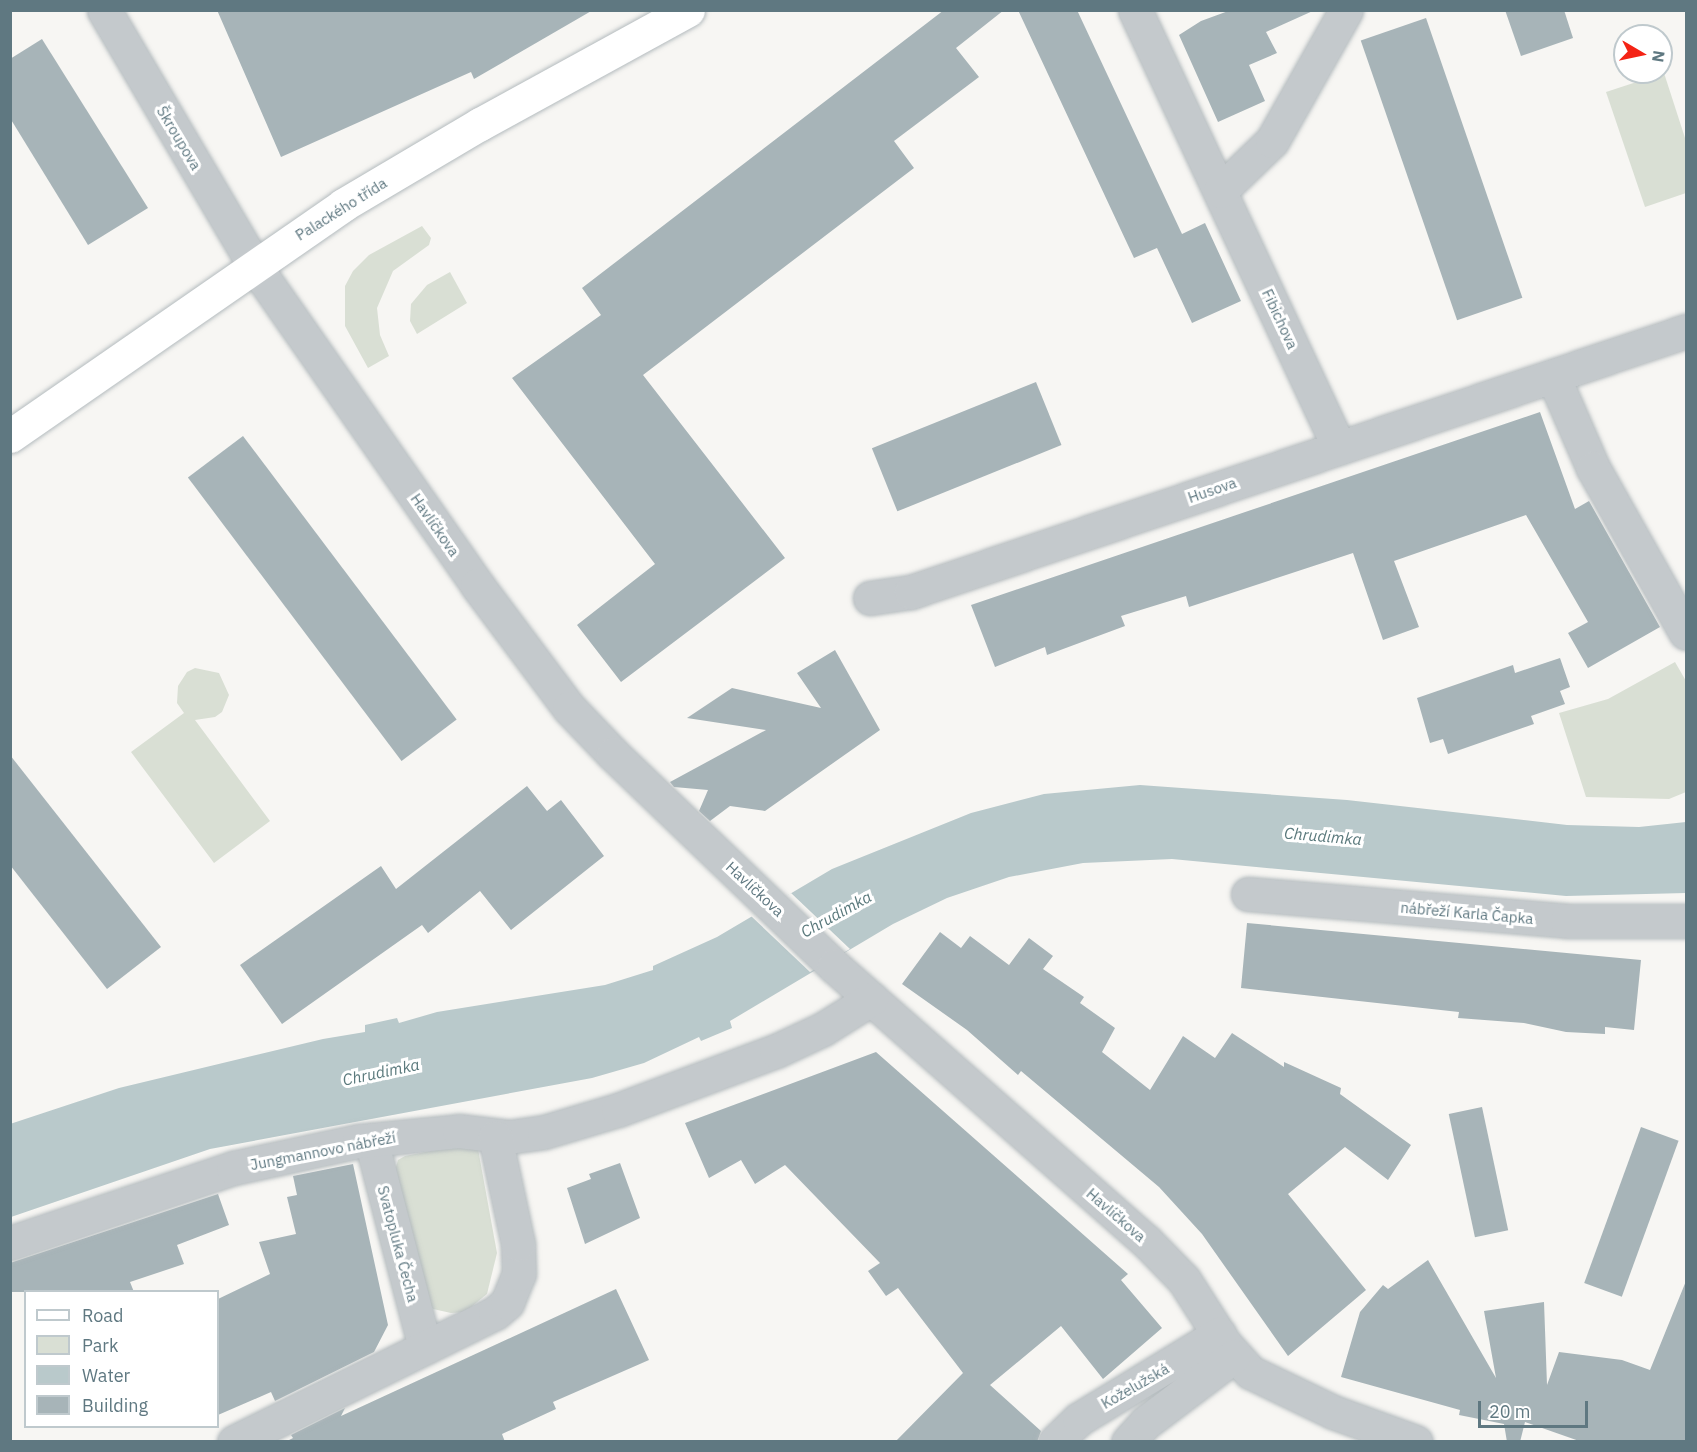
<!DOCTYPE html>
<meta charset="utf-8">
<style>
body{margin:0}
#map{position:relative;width:1697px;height:1452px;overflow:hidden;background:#f7f6f3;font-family:"IBM Plex Sans",sans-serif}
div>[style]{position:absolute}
.green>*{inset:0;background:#d9dfd4}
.water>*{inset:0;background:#b9c9cb}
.pier>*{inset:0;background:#f7f6f3}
.building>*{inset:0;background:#a7b4b8;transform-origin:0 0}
.roads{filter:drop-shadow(0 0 2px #b4bbbe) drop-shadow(0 0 2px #b4bbbe)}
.minor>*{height:33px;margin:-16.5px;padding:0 16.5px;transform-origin:16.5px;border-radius:16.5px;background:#c4c9cc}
.tertiary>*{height:33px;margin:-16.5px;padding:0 16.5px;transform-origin:16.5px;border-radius:16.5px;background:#c4c9cc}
.primary>*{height:33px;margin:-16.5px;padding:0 16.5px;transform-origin:16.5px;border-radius:16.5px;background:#fff}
span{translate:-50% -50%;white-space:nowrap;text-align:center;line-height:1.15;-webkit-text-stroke:6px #fff;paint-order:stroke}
.street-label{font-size:15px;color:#5f7881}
.water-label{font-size:16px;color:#5a797c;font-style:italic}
.frame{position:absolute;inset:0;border:12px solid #5f7881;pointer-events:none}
.legend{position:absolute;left:24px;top:1290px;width:195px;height:138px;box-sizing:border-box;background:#fff;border:2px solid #bfc9cd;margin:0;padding:8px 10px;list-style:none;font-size:18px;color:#5f7881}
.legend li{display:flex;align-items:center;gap:12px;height:30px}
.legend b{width:30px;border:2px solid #bfc9cd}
.north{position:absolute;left:1613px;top:24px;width:60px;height:60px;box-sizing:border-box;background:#fff;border:2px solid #bfc9cd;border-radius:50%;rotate:99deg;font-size:16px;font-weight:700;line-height:24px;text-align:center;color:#5f7881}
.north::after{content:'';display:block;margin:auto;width:21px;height:27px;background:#f42315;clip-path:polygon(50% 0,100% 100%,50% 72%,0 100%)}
.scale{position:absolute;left:1478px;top:1401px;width:110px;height:27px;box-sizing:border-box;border:3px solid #5f7881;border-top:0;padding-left:8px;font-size:18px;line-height:21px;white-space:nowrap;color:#5f7881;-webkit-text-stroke:4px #fff;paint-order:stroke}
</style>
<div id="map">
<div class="green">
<i style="clip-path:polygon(1664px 73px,1686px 141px,1686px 193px,1645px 207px,1606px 92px)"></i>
<i style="clip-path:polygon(422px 226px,431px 238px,429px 245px,393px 271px,377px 308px,380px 335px,389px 356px,368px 368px,345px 326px,345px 286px,353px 271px,369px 255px)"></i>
<i style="clip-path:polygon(450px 272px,467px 303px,417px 334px,410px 321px,411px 304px,427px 285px)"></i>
<i style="clip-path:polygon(1675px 662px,1686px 681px,1686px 792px,1669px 799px,1586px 797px,1559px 713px,1608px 699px)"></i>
<i style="clip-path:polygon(195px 668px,219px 673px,229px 695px,222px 712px,215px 717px,195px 720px,270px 821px,214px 863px,131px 752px,184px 713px,177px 703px,178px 686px,187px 672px)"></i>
<i style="clip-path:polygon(466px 1144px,478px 1149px,497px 1253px,487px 1294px,465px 1312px,451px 1313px,433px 1309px,419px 1289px,395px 1170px,398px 1160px,405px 1156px)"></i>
</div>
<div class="water">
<i style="clip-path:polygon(1140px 785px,1347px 800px,1567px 825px,1639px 827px,1686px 822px,1686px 893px,1566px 896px,1172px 859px,1083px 863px,1009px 877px,947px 898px,893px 924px,730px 1021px,732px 1028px,701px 1041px,699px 1037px,644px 1063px,592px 1078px,210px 1149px,11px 1217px,10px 1124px,119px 1088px,323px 1039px,365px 1032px,365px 1025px,397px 1018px,399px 1023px,437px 1012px,605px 985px,653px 970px,653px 966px,717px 937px,832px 869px,971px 813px,1044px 794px)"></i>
</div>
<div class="pier">
<i style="clip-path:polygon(791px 893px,850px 949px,810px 972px,751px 916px)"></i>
</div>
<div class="building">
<i style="clip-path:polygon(217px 10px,593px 10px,474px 79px,471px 72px,281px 157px)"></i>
<i style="clip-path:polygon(944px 10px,1004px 10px,956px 48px,979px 77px,894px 141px,914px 168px,643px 375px,785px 558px,621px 682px,577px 625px,655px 564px,512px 378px,601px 315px,582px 288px)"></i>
<i style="clip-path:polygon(1018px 10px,1077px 10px,1182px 234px,1205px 223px,1241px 301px,1192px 323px,1157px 248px,1134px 258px)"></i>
<i style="clip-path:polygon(1231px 10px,1315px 10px,1266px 32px,1277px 53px,1249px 65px,1265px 101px,1218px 122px,1179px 35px,1201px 21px)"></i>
<i style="clip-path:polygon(1505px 10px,1564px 10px,1573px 38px,1521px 56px)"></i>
<i style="left:1426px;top:18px;width:296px;height:69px;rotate:71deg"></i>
<i style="clip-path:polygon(42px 39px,148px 208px,88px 245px,10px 118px,10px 59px)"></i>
<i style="left:1036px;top:382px;width:68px;height:177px;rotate:68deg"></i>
<i style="clip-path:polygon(1540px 412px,1575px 509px,1589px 501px,1660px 627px,1588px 668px,1568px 633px,1588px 622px,1526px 515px,1394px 561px,1419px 627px,1383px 640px,1353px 553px,1189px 607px,1186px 596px,1121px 616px,1125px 626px,1047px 655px,1045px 647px,995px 667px,971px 605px)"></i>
<i style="left:243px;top:436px;width:355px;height:69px;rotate:53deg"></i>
<i style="clip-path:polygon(835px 650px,880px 730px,765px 811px,730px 806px,710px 821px,699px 811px,708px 790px,674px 787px,670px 782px,766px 730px,687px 718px,732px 688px,821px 708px,797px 673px)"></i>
<i style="clip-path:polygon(1560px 658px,1570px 687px,1560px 691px,1565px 704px,1531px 716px,1534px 724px,1448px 754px,1443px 739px,1430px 743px,1417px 698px,1513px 665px,1515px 673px)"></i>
<i style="clip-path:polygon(10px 755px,161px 947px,107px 989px,10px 865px)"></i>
<i style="clip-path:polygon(527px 786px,547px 811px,561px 800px,604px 856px,511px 930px,480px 891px,428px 933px,422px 925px,282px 1024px,240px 965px,381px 866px,396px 889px)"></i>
<i style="clip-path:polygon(1247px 923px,1641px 960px,1634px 1030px,1605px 1027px,1605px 1034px,1566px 1032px,1524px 1023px,1458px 1018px,1459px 1012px,1241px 988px)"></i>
<i style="clip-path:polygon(940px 932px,961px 948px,970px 936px,1009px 965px,1029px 938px,1053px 956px,1043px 969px,1084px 997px,1080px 1003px,1115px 1028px,1102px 1052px,1150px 1090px,1183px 1036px,1215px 1058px,1232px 1033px,1284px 1067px,1284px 1062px,1341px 1088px,1340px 1094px,1411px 1145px,1388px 1180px,1345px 1147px,1288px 1194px,1366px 1290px,1288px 1356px,1202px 1234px,1159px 1187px,1021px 1071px,1018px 1075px,967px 1030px,902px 984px)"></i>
<i style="clip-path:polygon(876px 1052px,1128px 1274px,1121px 1280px,1162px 1328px,1103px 1379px,1061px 1326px,990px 1385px,1041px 1431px,1037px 1442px,895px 1442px,963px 1373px,898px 1288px,886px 1296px,868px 1271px,880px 1263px,785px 1165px,755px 1184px,741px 1160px,709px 1178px,685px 1123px)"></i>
<i style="left:1482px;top:1107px;width:126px;height:34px;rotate:78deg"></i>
<i style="left:1641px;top:1127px;width:40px;height:166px;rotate:20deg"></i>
<i style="clip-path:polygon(620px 1163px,640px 1218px,585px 1244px,567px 1188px,591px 1179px,589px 1174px)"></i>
<i style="clip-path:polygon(353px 1164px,388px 1325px,374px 1352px,275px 1401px,271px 1392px,218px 1415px,218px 1299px,270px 1274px,259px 1242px,296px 1234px,287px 1197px,297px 1195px,293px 1176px)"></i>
<i style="clip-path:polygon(218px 1194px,229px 1225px,177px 1245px,184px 1264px,130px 1282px,134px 1292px,10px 1292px,10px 1263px)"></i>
<i style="clip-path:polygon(1428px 1260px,1496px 1378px,1484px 1311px,1544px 1302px,1547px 1385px,1559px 1352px,1622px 1360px,1650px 1370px,1686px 1281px,1686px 1442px,1582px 1442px,1525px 1422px,1520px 1442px,1507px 1442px,1504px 1424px,1459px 1415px,1460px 1410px,1341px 1377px,1360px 1312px,1383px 1285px,1388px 1289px)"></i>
<i style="clip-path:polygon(616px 1289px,649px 1360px,553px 1402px,556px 1409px,502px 1434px,505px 1442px,285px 1442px,293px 1438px,291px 1435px,345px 1408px,341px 1416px)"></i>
</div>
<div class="roads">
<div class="minor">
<i style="left:1135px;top:10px;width:483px;rotate:65deg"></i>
<i style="left:1220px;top:191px;width:72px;rotate:-43.9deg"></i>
<i style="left:1272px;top:141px;width:150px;rotate:-60.5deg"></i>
<i style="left:254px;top:265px;width:390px;rotate:55.1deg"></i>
<i style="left:477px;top:585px;width:154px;rotate:53.2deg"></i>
<i style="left:569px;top:708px;width:64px;rotate:46.3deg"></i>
<i style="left:613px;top:754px;width:306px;rotate:43.8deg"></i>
<i style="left:834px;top:966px;width:416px;rotate:41.4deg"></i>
<i style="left:1146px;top:1241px;width:54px;rotate:45.7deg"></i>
<i style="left:1184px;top:1280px;width:76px;rotate:57.4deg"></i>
<i style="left:1225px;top:1344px;width:38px;rotate:48deg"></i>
<i style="left:1250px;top:1372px;width:92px;rotate:25.7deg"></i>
<i style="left:1333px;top:1412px;width:88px;rotate:19.9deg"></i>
<i style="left:1553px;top:376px;width:100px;rotate:66.5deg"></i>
<i style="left:1593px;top:468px;width:189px;rotate:60.6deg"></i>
<i style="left:870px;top:598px;width:41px;rotate:-8.3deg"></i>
<i style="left:911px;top:592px;width:818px;rotate:-18.61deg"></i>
<i style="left:1248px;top:894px;width:320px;rotate:4.8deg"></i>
<i style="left:1567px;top:921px;width:119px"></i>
<i style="left:371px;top:1140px;width:214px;rotate:75.4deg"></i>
<i style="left:10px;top:1243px;width:235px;rotate:-18.6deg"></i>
<i style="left:233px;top:1168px;width:129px;rotate:-12.1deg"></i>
<i style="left:359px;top:1141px;width:100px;rotate:-5.7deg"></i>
<i style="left:459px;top:1131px;width:50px;rotate:6.8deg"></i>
<i style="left:509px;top:1137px;width:35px;rotate:-8deg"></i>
<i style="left:544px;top:1132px;width:77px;rotate:-16.6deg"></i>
<i style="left:618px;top:1110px;width:169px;rotate:-20.5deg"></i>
<i style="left:776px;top:1051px;width:52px;rotate:-25.1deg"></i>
<i style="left:823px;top:1029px;width:57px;rotate:-32deg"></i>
<i style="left:234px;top:1442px;width:291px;rotate:-26.3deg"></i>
<i style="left:495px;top:1313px;width:16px;rotate:-40deg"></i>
<i style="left:507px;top:1303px;width:31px;rotate:-68deg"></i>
<i style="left:519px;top:1274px;width:30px;rotate:-92deg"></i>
<i style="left:518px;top:1244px;width:109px;rotate:-102.1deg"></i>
<i style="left:1055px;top:1442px;width:33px;rotate:-44deg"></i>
<i style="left:1079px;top:1419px;width:164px;rotate:-31.3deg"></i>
<i style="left:1128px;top:1442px;width:25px;rotate:-48deg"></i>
<i style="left:1145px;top:1423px;width:111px;rotate:-37deg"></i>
</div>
<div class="tertiary">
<i style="left:104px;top:10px;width:296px;rotate:59.5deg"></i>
</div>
<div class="primary">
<i style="left:10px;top:436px;width:405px;rotate:-34.7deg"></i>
<i style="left:343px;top:205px;width:159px;rotate:-30.6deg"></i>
<i style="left:480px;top:124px;width:237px;rotate:-28.7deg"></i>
</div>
</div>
<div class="street-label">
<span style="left:179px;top:138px;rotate:59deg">Škroupova</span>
<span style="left:341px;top:209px;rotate:-32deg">Palackého třída</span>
<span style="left:1280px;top:319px;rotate:65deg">Fibichova</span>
<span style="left:1212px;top:490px;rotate:-19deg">Husova</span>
<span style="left:435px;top:525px;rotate:55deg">Havlíčkova</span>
<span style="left:755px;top:889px;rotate:43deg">Havlíčkova</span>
<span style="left:1467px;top:913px;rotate:5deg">nábřeží Karla Čapka</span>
<span style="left:323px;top:1151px;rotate:-11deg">Jungmannovo nábřeží</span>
<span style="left:1116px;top:1215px;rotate:41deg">Havlíčkova</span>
<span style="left:398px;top:1244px;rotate:75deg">Svatopluka Čecha</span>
<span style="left:1135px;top:1386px;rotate:-30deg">Koželužská</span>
</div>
<div class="water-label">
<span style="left:1323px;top:836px;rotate:5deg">Chrudimka</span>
<span style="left:836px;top:914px;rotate:-29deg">Chrudimka</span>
<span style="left:381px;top:1072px;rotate:-12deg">Chrudimka</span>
</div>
<div class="frame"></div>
<ul class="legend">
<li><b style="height:8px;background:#fff"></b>Road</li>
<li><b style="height:16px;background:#d9dfd4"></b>Park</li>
<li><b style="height:16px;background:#b9c9cb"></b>Water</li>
<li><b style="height:16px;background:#a7b4b8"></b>Building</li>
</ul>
<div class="north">N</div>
<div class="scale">20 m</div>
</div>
